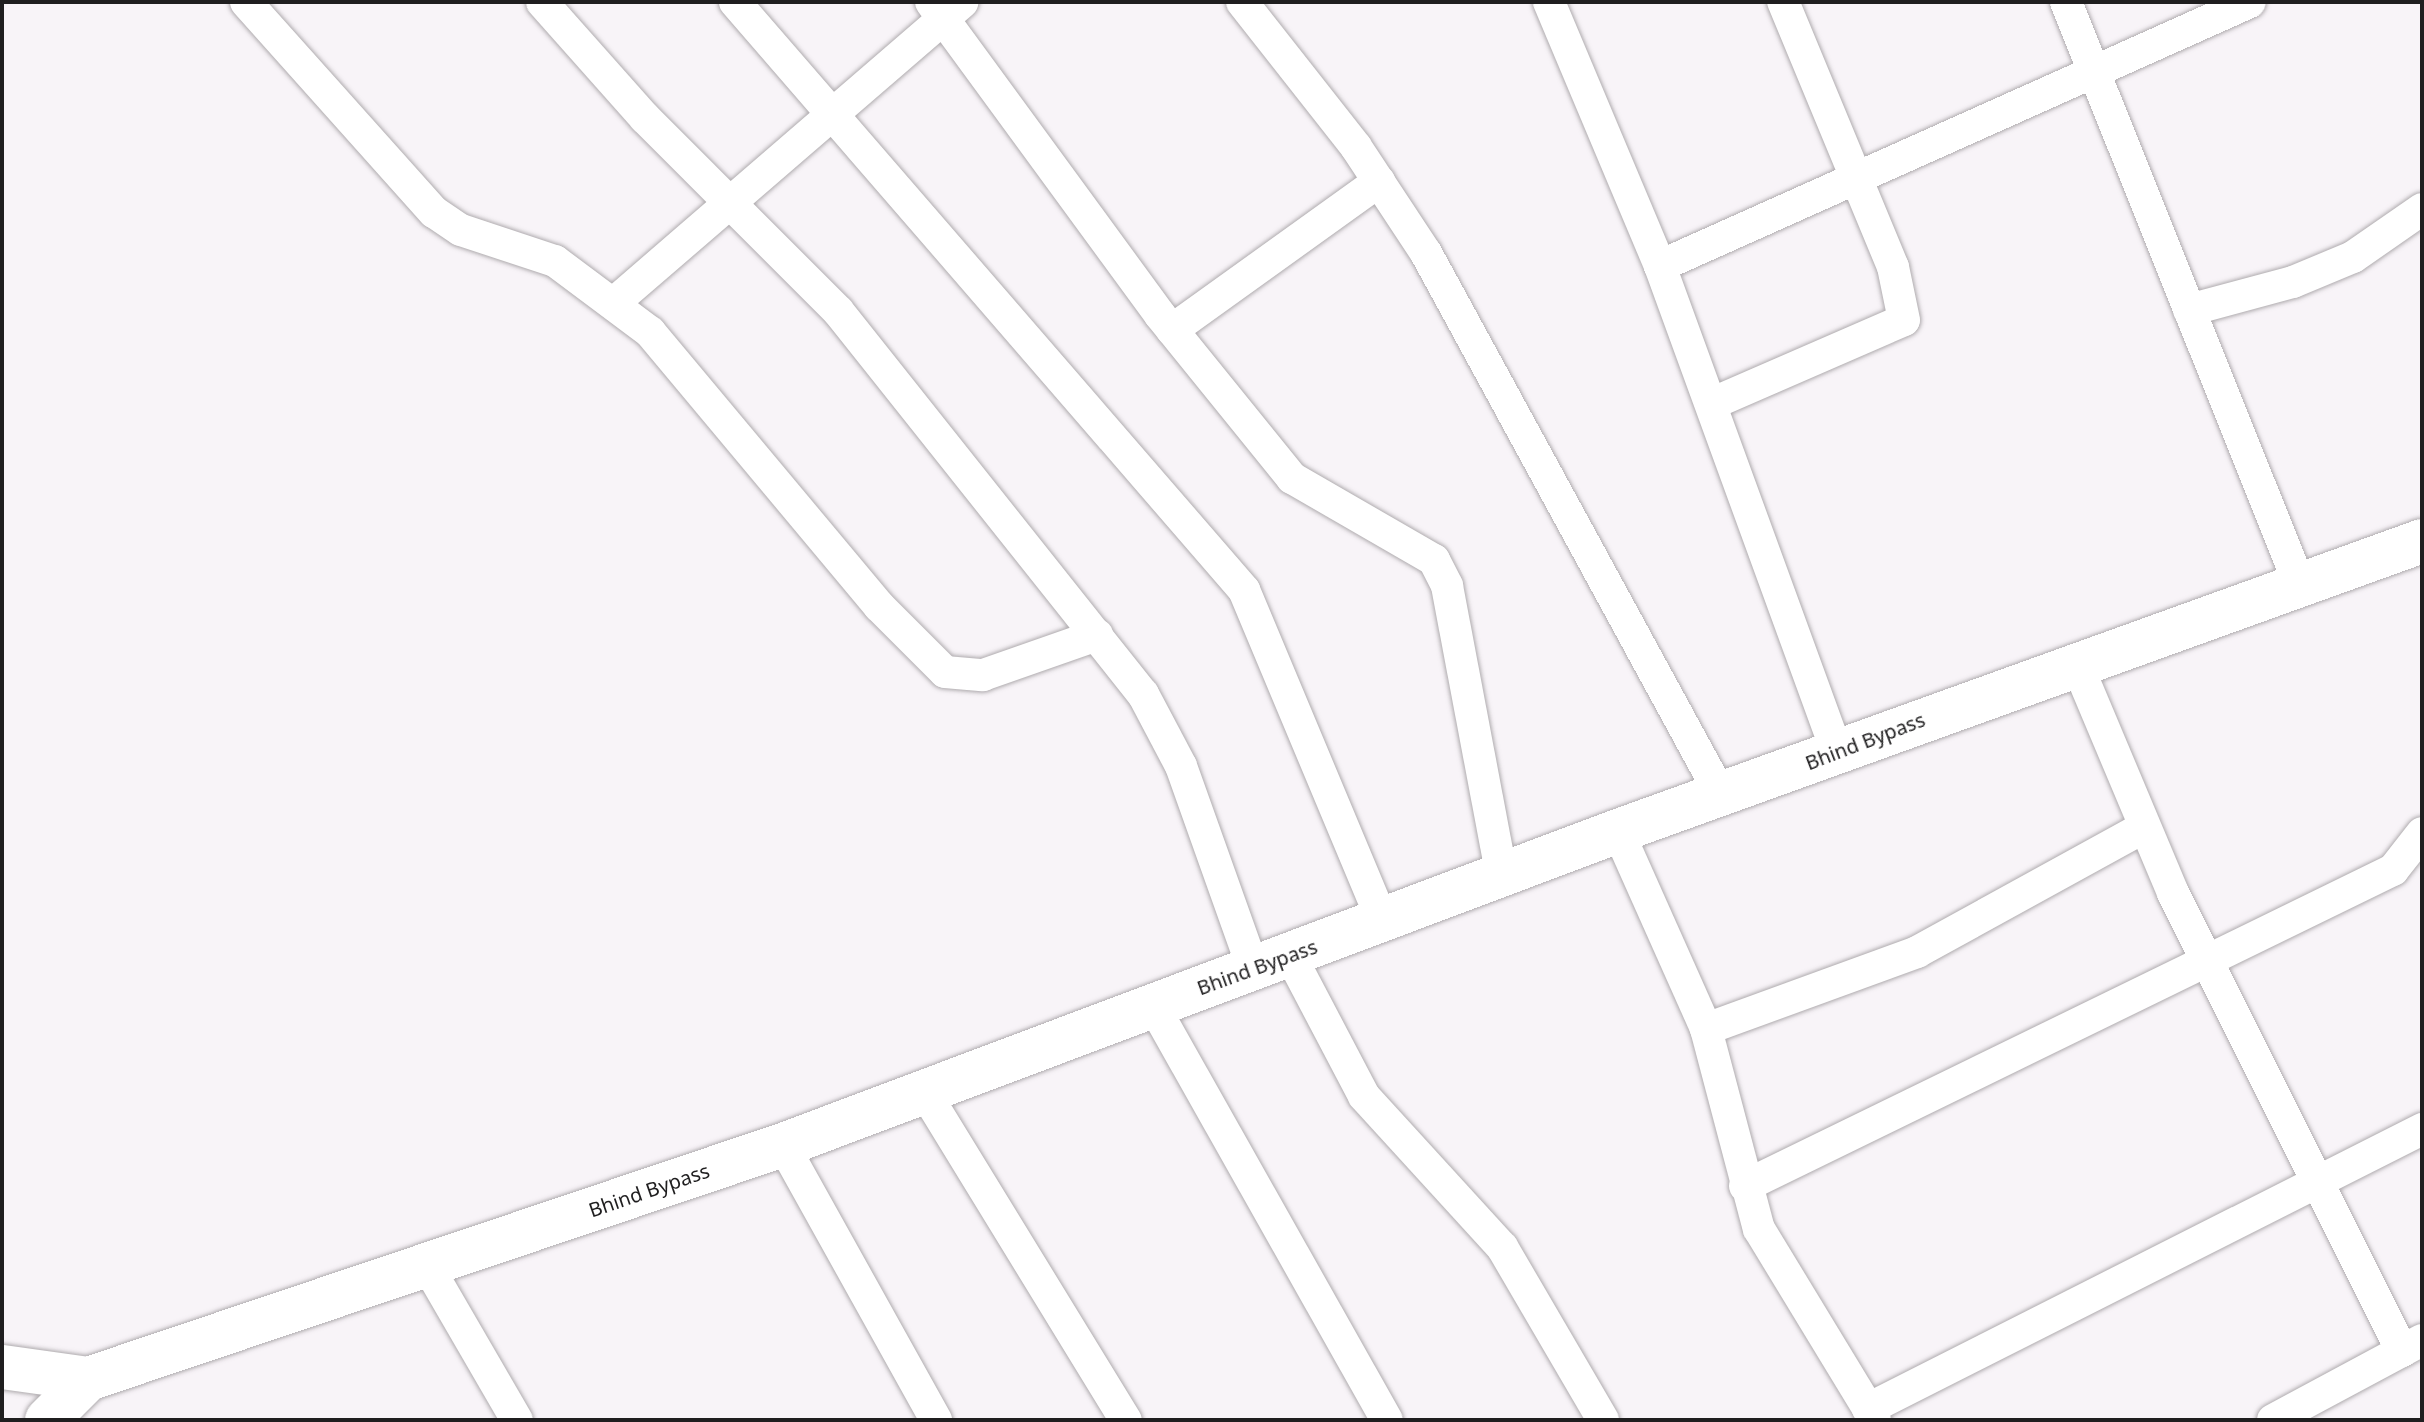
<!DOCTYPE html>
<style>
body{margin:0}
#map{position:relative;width:2424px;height:1422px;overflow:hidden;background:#f8f4f8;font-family:"Noto Sans",sans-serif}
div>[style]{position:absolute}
.roads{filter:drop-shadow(0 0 2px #afabae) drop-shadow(0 0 2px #afabae)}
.street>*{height:32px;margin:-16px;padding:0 16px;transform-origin:16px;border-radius:16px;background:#fff}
.secondary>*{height:44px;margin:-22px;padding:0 22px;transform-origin:22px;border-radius:22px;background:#fff}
span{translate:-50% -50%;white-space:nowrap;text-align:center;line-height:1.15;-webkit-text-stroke:6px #fff;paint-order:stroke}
.street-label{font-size:20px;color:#1f1e1f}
.frame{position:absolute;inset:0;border:4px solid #1f1e1f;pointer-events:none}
</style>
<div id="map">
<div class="roads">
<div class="street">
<div style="left:246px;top:2px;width:282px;rotate:48.2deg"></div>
<div style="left:434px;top:212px;width:32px;rotate:34deg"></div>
<div style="left:461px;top:230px;width:99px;rotate:18.3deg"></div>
<div style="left:555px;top:261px;width:119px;rotate:36.8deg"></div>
<div style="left:650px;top:332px;width:357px;rotate:50.1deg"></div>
<div style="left:879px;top:606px;width:93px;rotate:45deg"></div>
<div style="left:945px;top:672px;width:38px;rotate:5deg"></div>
<div style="left:983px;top:675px;width:121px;rotate:-19.3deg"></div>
<div style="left:542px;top:2px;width:155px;rotate:48.4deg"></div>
<div style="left:645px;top:118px;width:273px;rotate:45deg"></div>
<div style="left:838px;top:311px;width:490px;rotate:51.5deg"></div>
<div style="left:1143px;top:694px;width:81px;rotate:62.2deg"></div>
<div style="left:1181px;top:766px;width:214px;rotate:70.4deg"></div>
<div style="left:735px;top:2px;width:778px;rotate:49.12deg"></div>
<div style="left:1244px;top:590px;width:360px;rotate:67.3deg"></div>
<div style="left:931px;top:2px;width:388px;rotate:53.8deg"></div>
<div style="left:1160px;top:315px;width:210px;rotate:51deg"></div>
<div style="left:1292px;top:478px;width:164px;rotate:30deg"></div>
<div style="left:1434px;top:560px;width:29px;rotate:63deg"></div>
<div style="left:1447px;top:586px;width:295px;rotate:79.3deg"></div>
<div style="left:1242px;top:2px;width:184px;rotate:51.8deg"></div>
<div style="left:1356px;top:147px;width:127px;rotate:56.6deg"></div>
<div style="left:1426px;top:253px;width:617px;rotate:61.44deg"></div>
<div style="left:1549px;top:2px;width:286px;rotate:67.2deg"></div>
<div style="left:1660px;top:266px;width:517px;rotate:69.99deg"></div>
<div style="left:2066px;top:2px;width:626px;rotate:68.15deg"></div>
<div style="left:1660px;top:266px;width:646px;rotate:-24.11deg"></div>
<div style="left:615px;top:302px;width:459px;rotate:-40.8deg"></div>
<div style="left:2189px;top:310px;width:108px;rotate:-15.1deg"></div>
<div style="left:2293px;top:282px;width:65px;rotate:-22.6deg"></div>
<div style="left:2353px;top:257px;width:84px;rotate:-34.8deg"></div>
<div style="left:1172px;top:330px;width:255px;rotate:-35.7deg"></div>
<div style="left:1711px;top:404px;width:210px;rotate:-23.5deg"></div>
<div style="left:1904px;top:320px;width:54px;rotate:-101.7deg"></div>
<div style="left:1893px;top:267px;width:287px;rotate:-112.5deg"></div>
<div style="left:2076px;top:662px;width:251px;rotate:67.2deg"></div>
<div style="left:2173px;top:893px;width:512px;rotate:63.43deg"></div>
<div style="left:1618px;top:831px;width:217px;rotate:66deg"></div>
<div style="left:1706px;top:1029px;width:207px;rotate:75.2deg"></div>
<div style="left:1759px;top:1229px;width:223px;rotate:58.7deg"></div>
<div style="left:1290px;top:955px;width:159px;rotate:62.3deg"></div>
<div style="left:1364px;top:1096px;width:205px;rotate:47.6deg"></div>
<div style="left:1502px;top:1247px;width:200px;rotate:59.7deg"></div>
<div style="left:1153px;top:1005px;width:476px;rotate:60.6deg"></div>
<div style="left:1706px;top:1029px;width:225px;rotate:-20deg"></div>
<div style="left:1917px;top:952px;width:259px;rotate:-28.8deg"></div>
<div style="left:924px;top:1091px;width:386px;rotate:58.5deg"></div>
<div style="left:783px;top:1145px;width:315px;rotate:60.9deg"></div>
<div style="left:1745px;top:1186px;width:721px;rotate:-26deg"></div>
<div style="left:2393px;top:870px;width:47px;rotate:-51.9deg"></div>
<div style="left:427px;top:1265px;width:179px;rotate:59.9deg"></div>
<div style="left:1868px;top:1409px;width:621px;rotate:-26.81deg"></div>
<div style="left:2273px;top:1420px;width:169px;rotate:-28.2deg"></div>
</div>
<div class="secondary">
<div style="left:2px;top:1367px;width:87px;rotate:7.9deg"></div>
<div style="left:88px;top:1379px;width:733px;rotate:-18.61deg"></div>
<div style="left:783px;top:1145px;width:892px;rotate:-20.61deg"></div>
<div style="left:1618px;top:831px;width:855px;rotate:-19.83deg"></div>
<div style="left:47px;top:1420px;width:58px;rotate:-45deg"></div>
</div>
</div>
<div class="street-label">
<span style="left:1865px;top:741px;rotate:-21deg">Bhind Bypass</span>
<span style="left:1257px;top:967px;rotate:-20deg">Bhind Bypass</span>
<span style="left:649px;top:1190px;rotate:-19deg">Bhind Bypass</span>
</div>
<div class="frame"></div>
</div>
